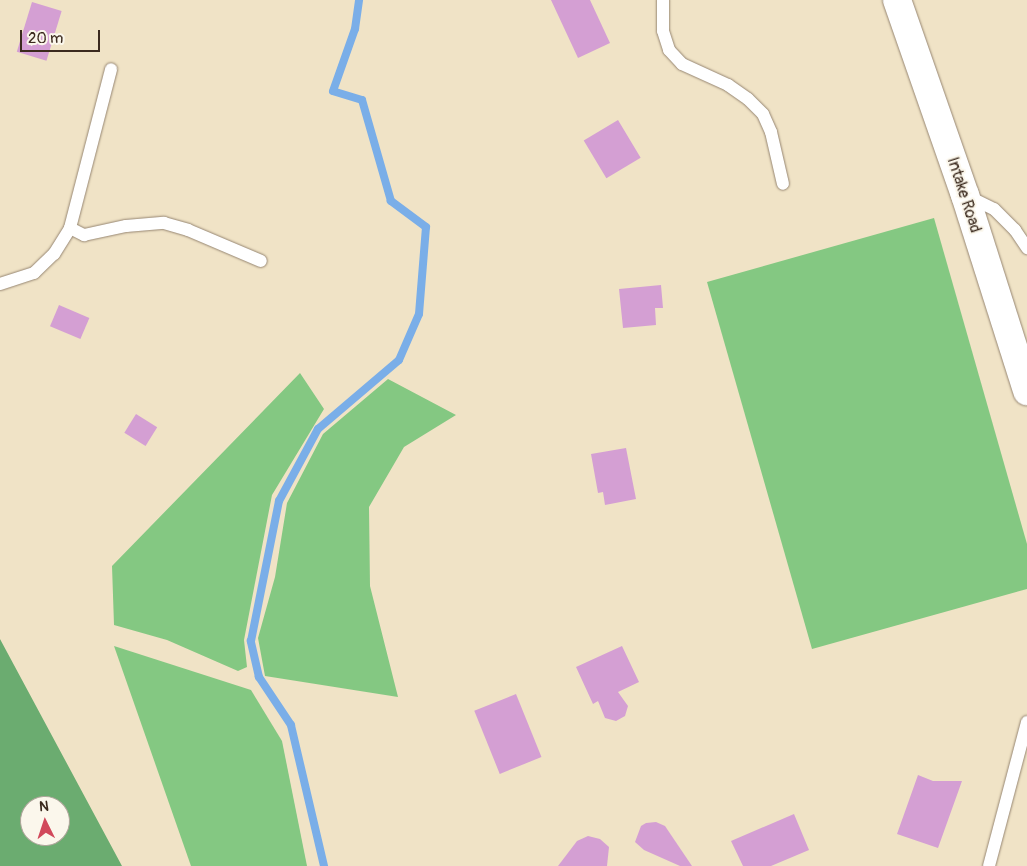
<!DOCTYPE html>
<style>
body{margin:0}
#map{position:relative;width:1027px;height:866px;overflow:hidden;background:#f0e3c6;font-family:Pangolin,sans-serif}
div>[style]{position:absolute}
.green>*{inset:0;background:#84c882}
.forest>*{inset:0;background:#6bac70}
.stream>*{height:8px;margin:-4px;padding:0 4px;transform-origin:4px;border-radius:4px;background:#7aaee8}
.building>*{inset:0;background:#d49fd3;transform-origin:0 0}
.roads{filter:drop-shadow(0 0 1px #968672) drop-shadow(0 0 1px #968672)}
.service>*{height:12px;margin:-6px;padding:0 6px;transform-origin:6px;border-radius:6px;background:#fff}
.tertiary>*{height:28px;margin:-14px;padding:0 14px;transform-origin:14px;border-radius:14px;background:#fff}
span{translate:-50% -50%;white-space:nowrap;text-align:center;line-height:1.15;-webkit-text-stroke:4px #fbf7ec;paint-order:stroke}
.street-label{font-size:16px;color:#3b2a1e}
.north{position:absolute;left:20px;top:796px;width:50px;height:50px;box-sizing:border-box;background:#fbf7ec;border:1px solid #aea59a;border-radius:50%;rotate:356deg;font-size:14px;font-weight:700;line-height:20px;text-align:center;color:#3b2a1e}
.north::after{content:'';display:block;margin:auto;width:18px;height:22px;background:#d1495b;clip-path:polygon(50% 0,100% 100%,50% 72%,0 100%)}
.scale{position:absolute;left:20px;top:30px;width:80px;height:22px;box-sizing:border-box;border:2px solid #3b2a1e;border-top:0;padding-left:6px;font-size:15px;line-height:18px;white-space:nowrap;color:#3b2a1e;-webkit-text-stroke:4px #fbf7ec;paint-order:stroke}
</style>
<div id="map">
<div class="green">
<div style="clip-path:polygon(934px 218px,1027px 544px,1027px 589px,812px 649px,707px 282px)"></div>
<div style="clip-path:polygon(300px 373px,324px 409px,272px 495px,244px 640px,247px 667px,238px 671px,167px 640px,114px 625px,112px 566px)"></div>
<div style="clip-path:polygon(388px 379px,456px 415px,404px 447px,369px 507px,370px 586px,398px 697px,265px 676px,258px 638px,275px 577px,287px 503px,323px 434px)"></div>
<div style="clip-path:polygon(114px 646px,251px 690px,282px 741px,307px 866px,191px 866px)"></div>
</div>
<div class="forest">
<div style="clip-path:polygon(evenodd,0 639px,122px 866px,0 866px,0 639px,30px 806px,60px 806px,60px 836px,30px 836px,30px 806px)"></div>
</div>
<div class="stream">
<div style="left:324px;top:866px;width:145px;rotate:-103.2deg"></div>
<div style="left:291px;top:725px;width:58px;rotate:-123.7deg"></div>
<div style="left:259px;top:677px;width:37px;rotate:-103deg"></div>
<div style="left:251px;top:641px;width:143px;rotate:-78.7deg"></div>
<div style="left:279px;top:501px;width:82px;rotate:-61.6deg"></div>
<div style="left:318px;top:429px;width:106px;rotate:-40.4deg"></div>
<div style="left:399px;top:360px;width:50px;rotate:-66.5deg"></div>
<div style="left:419px;top:314px;width:87px;rotate:-85.4deg"></div>
<div style="left:426px;top:227px;width:44px;rotate:-143.4deg"></div>
<div style="left:391px;top:201px;width:105px;rotate:-106deg"></div>
<div style="left:362px;top:100px;width:30px;rotate:-163deg"></div>
<div style="left:333px;top:91px;width:66px;rotate:-70.5deg"></div>
<div style="left:355px;top:29px;width:29px;rotate:-82deg"></div>
</div>
<div class="building">
<div style="clip-path:polygon(551px 0,590px 0,610px 43px,578px 58px)"></div>
<div style="left:32px;top:2px;width:31px;height:52px;rotate:17deg"></div>
<div style="left:618px;top:120px;width:44px;height:40px;rotate:59deg"></div>
<div style="clip-path:polygon(661px 285px,663px 308px,655px 308px,656px 325px,623px 328px,619px 289px)"></div>
<div style="left:59px;top:305px;width:33px;height:23px;rotate:23deg"></div>
<div style="left:136px;top:414px;width:25px;height:22px;rotate:32deg"></div>
<div style="clip-path:polygon(626px 448px,636px 499px,605px 505px,603px 492px,598px 493px,591px 454px)"></div>
<div style="clip-path:polygon(622px 646px,639px 682px,618px 692px,628px 706px,625px 716px,616px 721px,605px 718px,598px 701px,593px 704px,576px 667px)"></div>
<div style="left:516px;top:694px;width:68px;height:45px;rotate:68deg"></div>
<div style="clip-path:polygon(918px 775px,933px 781px,962px 781px,938px 848px,897px 834px)"></div>
<div style="clip-path:polygon(794px 814px,809px 850px,771px 866px,743px 866px,731px 841px)"></div>
<div style="clip-path:polygon(656px 822px,665px 826px,692px 866px,680px 866px,644px 850px,635px 842px,641px 826px,646px 823px)"></div>
<div style="clip-path:polygon(588px 836px,600px 839px,609px 847px,607px 866px,558px 866px,577px 841px)"></div>
</div>
<div class="roads">
<div class="service">
<div style="left:663px;top:0;width:31px;rotate:90deg"></div>
<div style="left:663px;top:31px;width:20px;rotate:72deg"></div>
<div style="left:669px;top:50px;width:19px;rotate:47deg"></div>
<div style="left:682px;top:64px;width:51px;rotate:24.5deg"></div>
<div style="left:728px;top:85px;width:24px;rotate:35deg"></div>
<div style="left:748px;top:99px;width:21px;rotate:45deg"></div>
<div style="left:763px;top:114px;width:20px;rotate:66deg"></div>
<div style="left:771px;top:132px;width:53px;rotate:77deg"></div>
<div style="left:967px;top:196px;width:30px;rotate:26deg"></div>
<div style="left:994px;top:209px;width:30px;rotate:45deg"></div>
<div style="left:1015px;top:230px;width:22px;rotate:56deg"></div>
<div style="left:70px;top:228px;width:16px;rotate:27deg"></div>
<div style="left:84px;top:235px;width:43px;rotate:-12.1deg"></div>
<div style="left:126px;top:226px;width:38px;rotate:-5deg"></div>
<div style="left:164px;top:223px;width:25px;rotate:16deg"></div>
<div style="left:188px;top:230px;width:79px;rotate:23deg"></div>
<div style="left:0;top:284px;width:36px;rotate:-18deg"></div>
<div style="left:34px;top:273px;width:28px;rotate:-44deg"></div>
<div style="left:54px;top:254px;width:31px;rotate:-58deg"></div>
<div style="left:70px;top:228px;width:164px;rotate:-75.5deg"></div>
<div style="left:989px;top:866px;width:149px;rotate:-75.2deg"></div>
</div>
<div class="tertiary">
<div style="left:897px;top:0;width:207px;rotate:70.8deg"></div>
<div style="left:965px;top:195px;width:206px;rotate:72.4deg"></div>
</div>
</div>
<div class="street-label">
<span style="left:964px;top:195px;rotate:72deg">Intake Road</span>
</div>
<div class="north">N</div>
<div class="scale">20 m</div>
</div>
